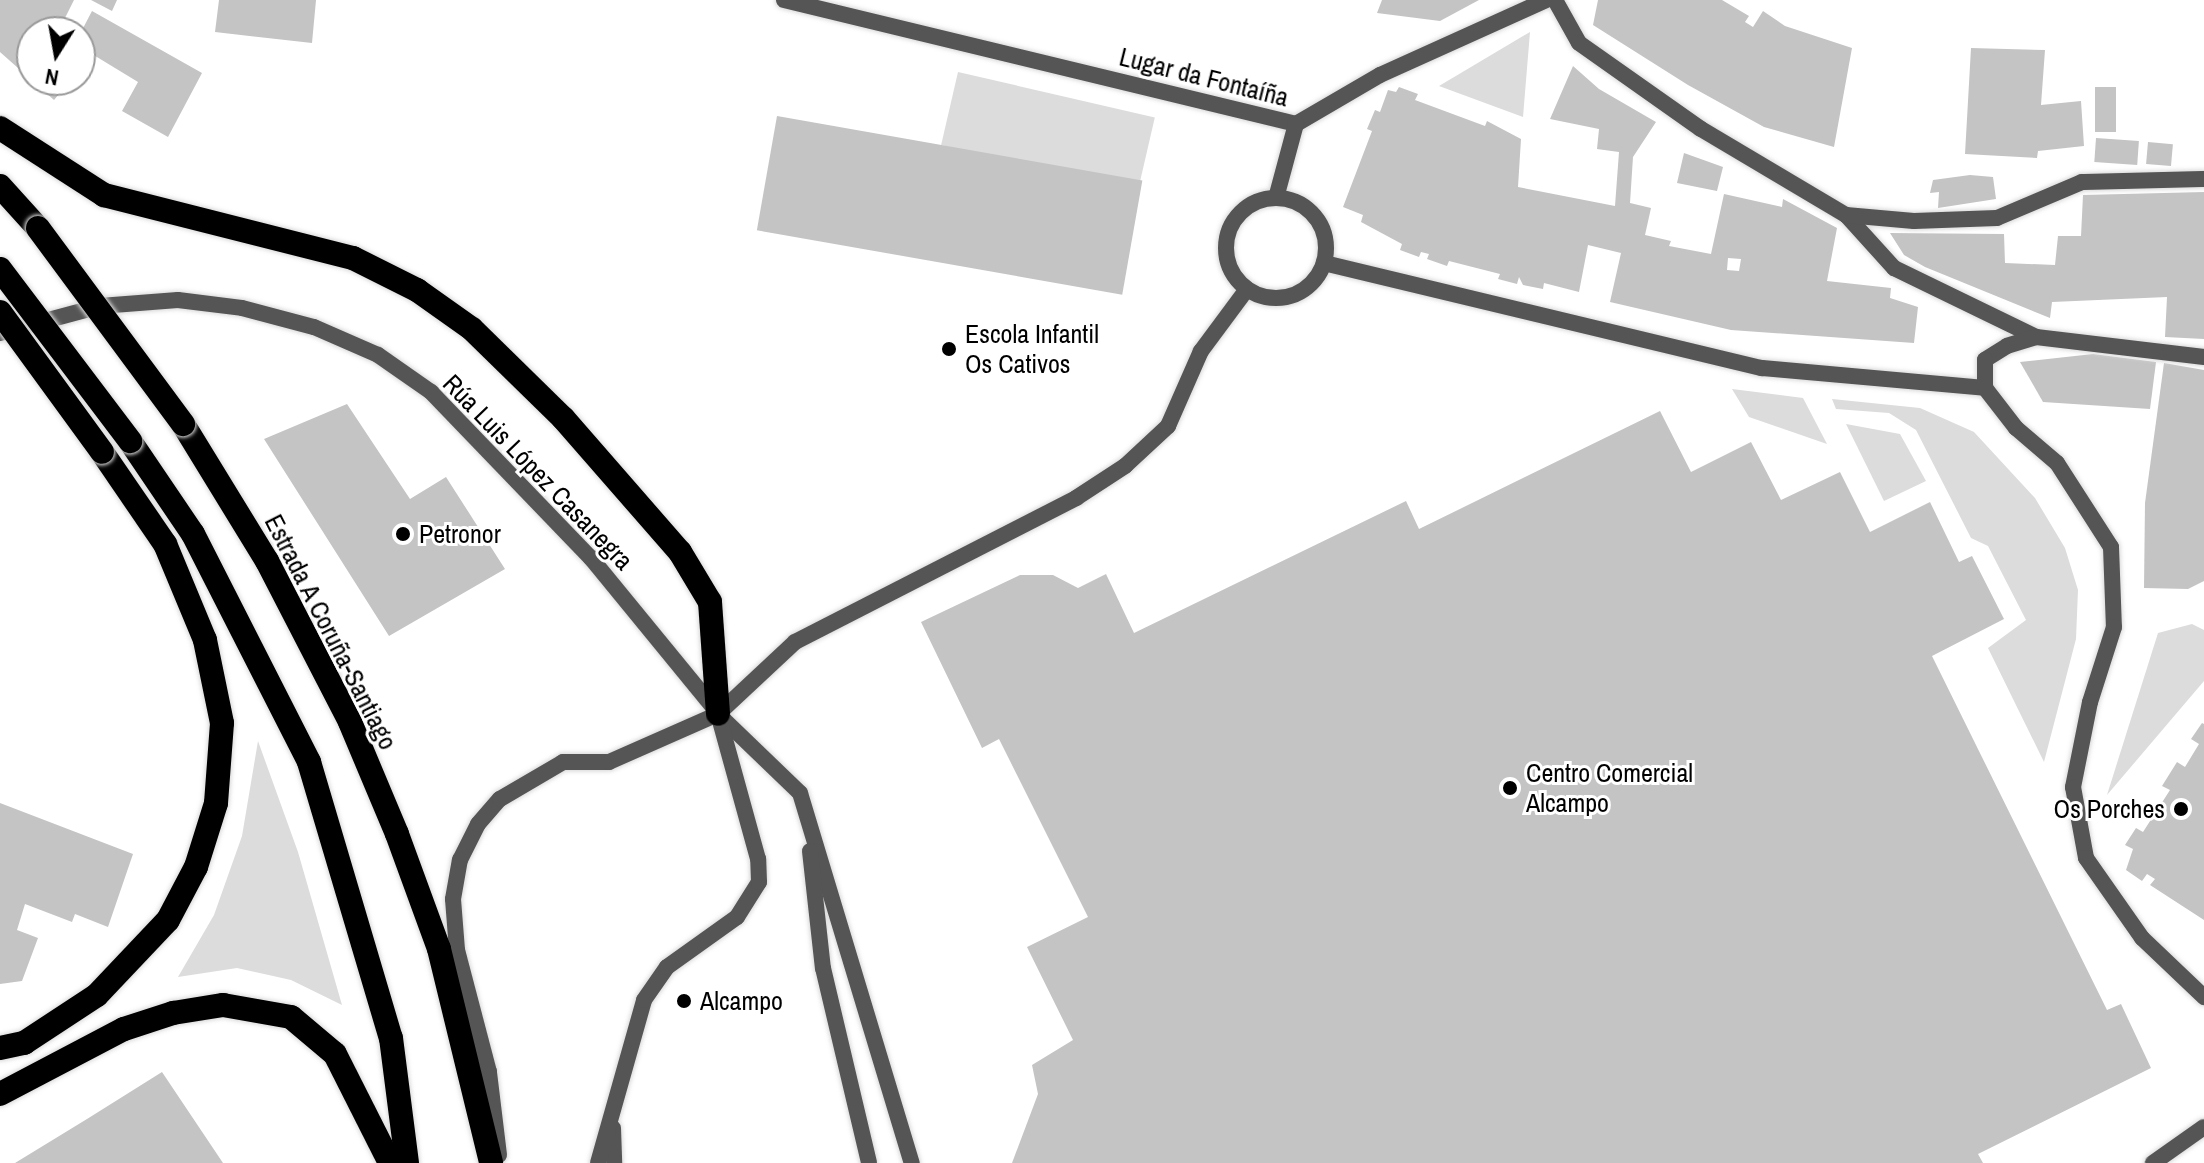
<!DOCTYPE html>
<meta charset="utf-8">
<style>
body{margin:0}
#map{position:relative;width:2204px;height:1163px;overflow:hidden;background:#fff;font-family:"Archivo Narrow",sans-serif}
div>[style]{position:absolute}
.green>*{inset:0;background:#dcdcdc;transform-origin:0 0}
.building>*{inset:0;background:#c4c4c4;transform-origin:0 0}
.roads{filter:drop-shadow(0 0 2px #dbdbdb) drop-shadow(0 0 2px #dbdbdb)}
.lane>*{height:16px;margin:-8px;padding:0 8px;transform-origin:8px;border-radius:8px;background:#555}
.street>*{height:16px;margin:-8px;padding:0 8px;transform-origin:8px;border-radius:8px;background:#555}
.street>.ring{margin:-8px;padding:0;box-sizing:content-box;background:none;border:16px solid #555;border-radius:50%}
.highway>*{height:24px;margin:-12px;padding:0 12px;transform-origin:12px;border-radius:12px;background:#000}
.bridges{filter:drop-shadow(0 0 2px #dbdbdb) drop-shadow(0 0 2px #dbdbdb)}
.highway-bridge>*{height:24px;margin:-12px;padding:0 12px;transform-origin:12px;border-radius:12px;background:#000}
.dots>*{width:22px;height:22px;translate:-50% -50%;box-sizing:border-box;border:4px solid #fff;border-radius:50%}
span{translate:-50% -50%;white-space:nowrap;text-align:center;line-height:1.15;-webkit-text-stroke:6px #fff;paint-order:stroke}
.street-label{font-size:26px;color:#000}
.poi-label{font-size:26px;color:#000}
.left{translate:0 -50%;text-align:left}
.right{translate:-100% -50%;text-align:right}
.north{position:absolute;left:16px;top:16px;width:80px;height:80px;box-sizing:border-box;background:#fff;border:2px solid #999;border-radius:50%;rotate:191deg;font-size:22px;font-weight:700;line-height:32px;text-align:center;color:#000}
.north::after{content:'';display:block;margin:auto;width:28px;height:36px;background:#000;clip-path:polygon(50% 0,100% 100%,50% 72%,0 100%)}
</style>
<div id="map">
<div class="green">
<div style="clip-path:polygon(1530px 32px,1523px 117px,1439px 86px)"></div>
<div style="left:958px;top:72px;width:202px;height:75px;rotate:13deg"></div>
<div style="clip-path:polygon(1732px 389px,1803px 398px,1827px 444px,1749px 417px)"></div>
<div style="clip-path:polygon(1832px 399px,1920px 408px,1974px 432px,2035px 498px,2065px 548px,2078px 590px,2076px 639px,2044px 762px,1988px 648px,2026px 620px,1988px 546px,1971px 538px,1916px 430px,1889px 413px,1836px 409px)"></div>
<div style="clip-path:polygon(1846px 424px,1900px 434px,1926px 481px,1884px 501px)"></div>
<div style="clip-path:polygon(2192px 624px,2204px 630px,2204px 681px,2107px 795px,2158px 633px)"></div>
<div style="clip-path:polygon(258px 741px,298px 852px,342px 1005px,291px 980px,237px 968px,178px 977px,214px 915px,242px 836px)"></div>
</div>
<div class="building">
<div style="clip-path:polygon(0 0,74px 0,60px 28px,64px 32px,32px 32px,32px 80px,71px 80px,54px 100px,0 52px)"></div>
<div style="clip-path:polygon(91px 0,117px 0,112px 11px)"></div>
<div style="clip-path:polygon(219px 0,316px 0,312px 43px,215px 32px)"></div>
<div style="clip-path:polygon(1382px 0,1479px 0,1440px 21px,1377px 13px)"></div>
<div style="clip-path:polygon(1598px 0,1722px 0,1749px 16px,1745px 22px,1753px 27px,1763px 11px,1785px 26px,1852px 48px,1834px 147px,1764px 127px,1688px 85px,1593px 25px)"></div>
<div style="clip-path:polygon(92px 11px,202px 73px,168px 137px,122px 111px,138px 82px,92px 54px,80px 68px,80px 34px)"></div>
<div style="clip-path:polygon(1971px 48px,2045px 50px,2041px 105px,2081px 101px,2084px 146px,2038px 151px,2037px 158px,1965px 154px)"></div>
<div style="clip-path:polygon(evenodd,1573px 66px,1599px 89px,1656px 122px,1633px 157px,1630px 203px,1651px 208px,1645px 235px,1671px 241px,1669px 246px,1711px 254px,1724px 194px,1782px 207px,1783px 199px,1837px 228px,1827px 281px,1891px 288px,1890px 298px,1918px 307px,1914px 343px,1731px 330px,1610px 302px,1621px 253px,1588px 245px,1579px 292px,1544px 283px,1543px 289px,1523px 285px,1519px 277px,1517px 284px,1498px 279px,1500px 274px,1449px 261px,1447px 266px,1427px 259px,1429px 254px,1421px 252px,1419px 257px,1400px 250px,1402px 244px,1361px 222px,1363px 215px,1343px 207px,1372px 131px,1367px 129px,1375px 110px,1380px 112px,1388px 90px,1396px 92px,1399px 87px,1418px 94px,1415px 100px,1485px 126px,1487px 121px,1521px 139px,1518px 187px,1615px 206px,1619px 152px,1597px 149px,1599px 129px,1550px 119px,1573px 66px,1728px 258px,1741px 259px,1739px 271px,1727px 270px,1728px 258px)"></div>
<div style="left:2095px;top:87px;width:21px;height:45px"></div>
<div style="left:777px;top:116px;width:371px;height:116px;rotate:10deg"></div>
<div style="left:2096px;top:138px;width:43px;height:24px;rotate:4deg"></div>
<div style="left:2148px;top:142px;width:25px;height:22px;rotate:5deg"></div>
<div style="clip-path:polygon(1684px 153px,1723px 167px,1717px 191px,1677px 183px)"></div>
<div style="clip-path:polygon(1970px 175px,1993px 177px,1996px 199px,1938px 208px,1939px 192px,1930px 193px,1933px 180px)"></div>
<div style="clip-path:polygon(2204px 192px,2204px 339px,2165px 337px,2167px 297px,2052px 302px,2050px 318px,1925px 267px,1904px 255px,1890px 233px,2004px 234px,2005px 263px,2055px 265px,2058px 236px,2081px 236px,2083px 195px)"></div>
<div style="clip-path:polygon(2093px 354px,2156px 362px,2150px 409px,2043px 402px,2020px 362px)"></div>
<div style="clip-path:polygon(2164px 363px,2204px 370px,2204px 581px,2188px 589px,2144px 588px,2145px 503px)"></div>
<div style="clip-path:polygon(347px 404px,410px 499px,446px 477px,505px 569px,389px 636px,264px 439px)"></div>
<div style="clip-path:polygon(1660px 411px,1691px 472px,1751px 442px,1781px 500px,1840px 472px,1870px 532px,1930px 502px,1959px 562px,1972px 556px,2004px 619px,1932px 656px,2107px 1010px,2121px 1004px,2151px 1068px,1978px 1154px,1983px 1163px,1012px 1163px,1038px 1094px,1032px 1065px,1073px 1040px,1027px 947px,1088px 917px,999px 739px,982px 748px,921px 622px,1020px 575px,1053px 575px,1078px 588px,1106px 574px,1134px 633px,1406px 501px,1419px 529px)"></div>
<div style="clip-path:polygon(2202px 723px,2204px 724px,2204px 920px,2150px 885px,2155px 879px,2147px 874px,2142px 881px,2126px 870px,2133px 849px,2125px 845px,2136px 828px,2143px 832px,2170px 790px,2162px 786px,2177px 762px,2185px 767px,2199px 744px,2191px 739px)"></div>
<div style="clip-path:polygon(0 803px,133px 854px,108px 927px,75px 914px,72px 922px,25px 904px,17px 930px,38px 938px,22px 981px,0 984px)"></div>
<div style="clip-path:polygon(162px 1072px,223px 1163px,15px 1163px,87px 1119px)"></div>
</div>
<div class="roads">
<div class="lane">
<div style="left:719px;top:715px;width:112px;rotate:43.9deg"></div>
<div style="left:800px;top:793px;width:387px;rotate:73.2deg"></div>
<div style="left:810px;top:851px;width:118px;rotate:83.7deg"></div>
<div style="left:823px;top:968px;width:200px;rotate:76.7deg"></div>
<div style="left:613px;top:1128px;width:35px;rotate:88deg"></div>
<div style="left:598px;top:1163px;width:169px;rotate:-74.2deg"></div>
<div style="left:644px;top:1000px;width:40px;rotate:-55.1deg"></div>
<div style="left:667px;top:967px;width:86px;rotate:-35.5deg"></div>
<div style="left:737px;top:917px;width:41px;rotate:-57.8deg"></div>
<div style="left:759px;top:882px;width:23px;rotate:-92deg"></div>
<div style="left:758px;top:859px;width:150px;rotate:-105.4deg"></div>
</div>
<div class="street">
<div style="left:784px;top:0;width:527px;rotate:13.61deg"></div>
<div style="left:1296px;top:124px;width:97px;rotate:-30.3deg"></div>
<div style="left:1380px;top:75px;width:182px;rotate:-24.3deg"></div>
<div style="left:1555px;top:0;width:49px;rotate:60.8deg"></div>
<div style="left:1579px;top:43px;width:149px;rotate:35.2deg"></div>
<div style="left:1701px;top:129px;width:169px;rotate:30.7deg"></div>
<div style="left:1846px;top:215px;width:72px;rotate:47.8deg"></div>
<div style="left:1894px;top:268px;width:158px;rotate:25.9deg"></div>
<div style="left:1276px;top:198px;width:77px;rotate:-74.9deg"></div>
<div class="ring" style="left:1226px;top:198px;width:84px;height:84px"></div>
<div style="left:1846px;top:215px;width:68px;rotate:5deg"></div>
<div style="left:1914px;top:221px;width:83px;rotate:-2.1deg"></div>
<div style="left:1997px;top:218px;width:92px;rotate:-23deg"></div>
<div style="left:2082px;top:182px;width:122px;rotate:-1.4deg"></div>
<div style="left:1324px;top:263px;width:450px;rotate:13.5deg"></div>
<div style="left:1762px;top:368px;width:224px;rotate:5.1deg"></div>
<div style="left:0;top:333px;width:104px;rotate:-15.1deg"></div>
<div style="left:100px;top:306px;width:78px;rotate:-4.4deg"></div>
<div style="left:178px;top:300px;width:64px;rotate:7.1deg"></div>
<div style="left:242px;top:308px;width:74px;rotate:14.8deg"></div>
<div style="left:314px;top:327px;width:70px;rotate:23.6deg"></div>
<div style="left:378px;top:355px;width:65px;rotate:34.9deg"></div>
<div style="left:431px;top:392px;width:231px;rotate:46.1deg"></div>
<div style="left:591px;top:558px;width:199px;rotate:50.7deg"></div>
<div style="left:2204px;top:357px;width:169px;rotate:-173.2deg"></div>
<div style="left:2036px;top:337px;width:30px;rotate:163deg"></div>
<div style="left:2007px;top:346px;width:26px;rotate:148deg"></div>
<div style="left:1985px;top:360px;width:28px;rotate:90deg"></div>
<div style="left:1985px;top:388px;width:51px;rotate:52.2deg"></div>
<div style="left:2016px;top:428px;width:54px;rotate:40.5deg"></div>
<div style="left:2057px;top:463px;width:100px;rotate:57.3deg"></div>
<div style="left:2111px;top:547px;width:80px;rotate:87.9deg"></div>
<div style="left:2114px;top:627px;width:79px;rotate:107.7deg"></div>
<div style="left:2090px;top:702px;width:87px;rotate:101.3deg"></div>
<div style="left:2073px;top:787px;width:72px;rotate:79.6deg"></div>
<div style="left:2086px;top:858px;width:98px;rotate:55deg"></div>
<div style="left:2142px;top:938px;width:86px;rotate:43.6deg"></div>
<div style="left:499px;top:1155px;width:84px;rotate:-96.9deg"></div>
<div style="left:489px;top:1072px;width:126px;rotate:-104.7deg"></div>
<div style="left:457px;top:950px;width:51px;rotate:-94.5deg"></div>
<div style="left:453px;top:899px;width:40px;rotate:-80deg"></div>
<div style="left:460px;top:860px;width:40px;rotate:-63.4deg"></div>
<div style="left:478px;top:824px;width:33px;rotate:-49deg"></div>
<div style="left:500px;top:799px;width:73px;rotate:-30.4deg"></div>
<div style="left:563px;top:762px;width:46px"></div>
<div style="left:609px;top:762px;width:119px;rotate:-23.8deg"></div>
<div style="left:718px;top:714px;width:105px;rotate:-43.1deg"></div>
<div style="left:795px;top:642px;width:316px;rotate:-27.1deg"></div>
<div style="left:1076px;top:498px;width:59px;rotate:-33.1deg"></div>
<div style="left:1125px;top:466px;width:59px;rotate:-42.9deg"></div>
<div style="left:1168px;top:426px;width:82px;rotate:-66.3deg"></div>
<div style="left:1201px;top:351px;width:77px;rotate:-53.4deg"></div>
<div style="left:2153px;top:1163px;width:62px;rotate:-35.2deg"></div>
</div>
<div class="highway">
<div style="left:0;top:128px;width:124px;rotate:32.8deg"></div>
<div style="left:104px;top:195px;width:257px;rotate:14.2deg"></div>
<div style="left:353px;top:258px;width:72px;rotate:26.6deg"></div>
<div style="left:417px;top:290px;width:67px;rotate:35.3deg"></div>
<div style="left:472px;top:329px;width:127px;rotate:44.4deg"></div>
<div style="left:563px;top:418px;width:178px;rotate:48.9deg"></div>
<div style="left:680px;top:552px;width:58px;rotate:59deg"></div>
<div style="left:710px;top:602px;width:112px;rotate:85.9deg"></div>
<div style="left:0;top:186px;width:57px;rotate:47.9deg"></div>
<div style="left:183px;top:424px;width:161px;rotate:58.5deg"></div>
<div style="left:267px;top:561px;width:181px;rotate:62.7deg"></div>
<div style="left:350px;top:722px;width:121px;rotate:67.2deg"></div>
<div style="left:397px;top:834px;width:122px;rotate:69.9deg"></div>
<div style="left:439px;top:949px;width:220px;rotate:76.3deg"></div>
<div style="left:130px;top:441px;width:112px;rotate:55.9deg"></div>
<div style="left:193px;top:534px;width:256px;rotate:63deg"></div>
<div style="left:309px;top:762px;width:288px;rotate:73.5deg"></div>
<div style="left:391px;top:1038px;width:126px;rotate:82.7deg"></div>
<div style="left:0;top:1048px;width:25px;rotate:-12deg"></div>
<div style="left:24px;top:1043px;width:87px;rotate:-33.3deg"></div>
<div style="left:97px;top:995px;width:103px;rotate:-46.6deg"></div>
<div style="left:168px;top:920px;width:60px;rotate:-62.2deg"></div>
<div style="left:196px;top:867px;width:67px;rotate:-72.6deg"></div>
<div style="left:216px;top:803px;width:80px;rotate:-85.7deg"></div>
<div style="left:222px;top:723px;width:85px;rotate:-101.6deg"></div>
<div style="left:205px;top:640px;width:104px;rotate:-112.6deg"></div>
<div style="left:165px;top:544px;width:112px;rotate:-124.4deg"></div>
<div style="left:0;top:1094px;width:140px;rotate:-27.7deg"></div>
<div style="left:124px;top:1029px;width:52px;rotate:-18.1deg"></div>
<div style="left:173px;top:1013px;width:51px;rotate:-9.1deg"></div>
<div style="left:223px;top:1005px;width:69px;rotate:10deg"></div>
<div style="left:291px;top:1017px;width:57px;rotate:40.1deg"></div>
<div style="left:335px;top:1054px;width:122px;rotate:63.2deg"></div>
</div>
</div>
<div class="bridges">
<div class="highway-bridge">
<div style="left:38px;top:228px;width:244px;rotate:53.5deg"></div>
<div style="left:0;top:269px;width:216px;rotate:52.9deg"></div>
<div style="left:0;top:312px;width:173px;rotate:53.9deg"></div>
</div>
</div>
<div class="dots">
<div style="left:949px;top:349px;background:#000"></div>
<div style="left:403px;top:534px;background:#000"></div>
<div style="left:1510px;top:788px;background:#000"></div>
<div style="left:2181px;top:809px;background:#000"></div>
<div style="left:684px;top:1001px;background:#000"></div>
</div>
<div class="street-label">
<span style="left:1204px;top:77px;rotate:14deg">Lugar da Fontaíña</span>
<span style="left:538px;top:472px;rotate:46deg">Rúa Luis López Casanegra</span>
<span style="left:331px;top:632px;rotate:63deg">Estrada A Coruña-Santiago</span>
</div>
<div class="poi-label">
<span class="left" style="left:965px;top:349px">Escola Infantil<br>Os Cativos</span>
<span class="left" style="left:419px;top:534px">Petronor</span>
<span class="left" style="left:1526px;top:788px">Centro Comercial<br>Alcampo</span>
<span class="right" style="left:2165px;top:809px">Os Porches</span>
<span class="left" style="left:700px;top:1001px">Alcampo</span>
</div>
<div class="north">N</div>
</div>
